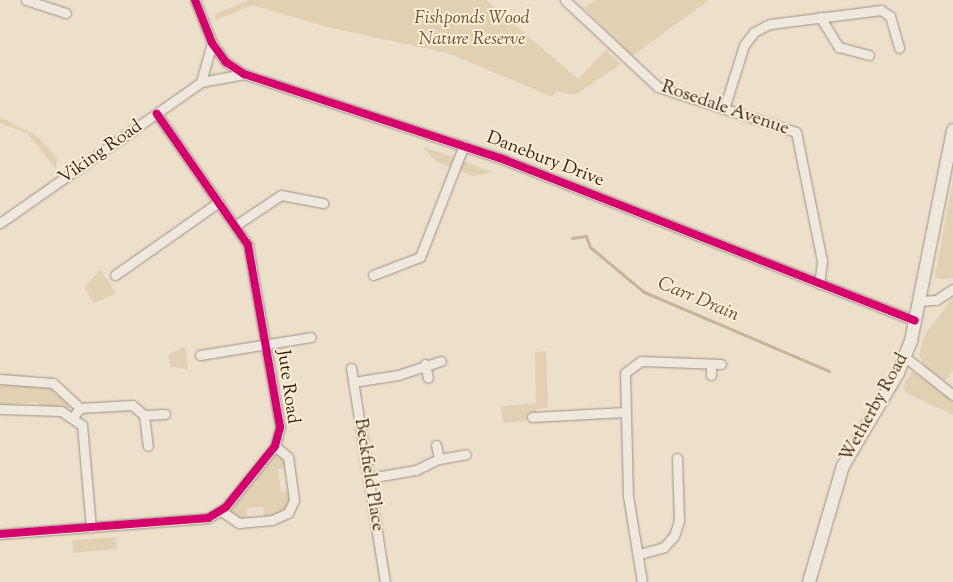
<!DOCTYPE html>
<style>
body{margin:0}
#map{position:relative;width:953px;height:582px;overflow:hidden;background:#ece0ca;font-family:"Sorts Mill Goudy",serif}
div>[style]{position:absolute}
.green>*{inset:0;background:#e2d0b2;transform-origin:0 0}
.stream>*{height:3px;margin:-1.5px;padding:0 1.5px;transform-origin:1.5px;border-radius:1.5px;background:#c7b498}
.roads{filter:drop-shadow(0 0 1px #9b9184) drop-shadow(0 0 1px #9b9184)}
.street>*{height:9px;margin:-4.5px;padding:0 4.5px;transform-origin:4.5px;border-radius:4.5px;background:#efe8dd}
.secondary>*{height:12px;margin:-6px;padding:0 6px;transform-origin:6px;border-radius:6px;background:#efe8dd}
.cycleway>*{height:8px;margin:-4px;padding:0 4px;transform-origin:4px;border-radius:4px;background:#d6006c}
span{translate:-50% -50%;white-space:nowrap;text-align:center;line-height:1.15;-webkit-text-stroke:4px #fceed3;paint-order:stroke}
.park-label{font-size:18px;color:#66503e;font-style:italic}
.street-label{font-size:18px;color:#341e15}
.water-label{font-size:19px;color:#624c3c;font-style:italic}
</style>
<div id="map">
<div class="green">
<div style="clip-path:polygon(248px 0,486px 0,578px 79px,606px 50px,621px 64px,575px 95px,556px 91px,553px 97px,447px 53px,327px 27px,252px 5px,216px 20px,214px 15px)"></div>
<div style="clip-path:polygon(596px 0,709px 0,632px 56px,584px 8px)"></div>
<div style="clip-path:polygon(0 117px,36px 135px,57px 157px,56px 169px,27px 133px,0 123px)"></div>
<div style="clip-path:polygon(423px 147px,454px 157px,451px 167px,435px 161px)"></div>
<div style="clip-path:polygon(463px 160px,467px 163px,493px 172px,474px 176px,458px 170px)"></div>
<div style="clip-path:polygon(953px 178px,953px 278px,942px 279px,935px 277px)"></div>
<div style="clip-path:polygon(100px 270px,116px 293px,94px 303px,84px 288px)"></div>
<div style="clip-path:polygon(953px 298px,953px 371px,944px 381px,924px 366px,919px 355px,925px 334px)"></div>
<div style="clip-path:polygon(185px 346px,188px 370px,170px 366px,169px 355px)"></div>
<div style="clip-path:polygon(546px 351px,548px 408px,536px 409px,536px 413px,527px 414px,527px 421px,503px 423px,501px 406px,536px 403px,535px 352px)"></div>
<div style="clip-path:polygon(912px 371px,953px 400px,953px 415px,906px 393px,903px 387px)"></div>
<div style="clip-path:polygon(0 385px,49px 387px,72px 408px,40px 407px,37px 402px,0 406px)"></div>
<div style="clip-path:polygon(275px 455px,285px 457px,286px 468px,278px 469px,281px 492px,290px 491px,289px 506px,276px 518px,264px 518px,263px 507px,247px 508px,247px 519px,236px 520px,228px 512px)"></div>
<div style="left:116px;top:537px;width:12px;height:44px;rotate:85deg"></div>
</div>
<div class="stream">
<div style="left:572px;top:238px;width:14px;rotate:-8deg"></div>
<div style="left:586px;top:236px;width:12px;rotate:70deg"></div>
<div style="left:590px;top:247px;width:70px;rotate:39.8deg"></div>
<div style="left:644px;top:292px;width:201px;rotate:23.1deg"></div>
</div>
<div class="roads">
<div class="street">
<div style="left:26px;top:0;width:42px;rotate:18deg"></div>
<div style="left:195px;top:0;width:46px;rotate:68.4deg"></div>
<div style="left:212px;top:43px;width:24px;rotate:54deg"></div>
<div style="left:226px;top:62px;width:22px;rotate:34deg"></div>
<div style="left:244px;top:74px;width:275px;rotate:18.2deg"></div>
<div style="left:505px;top:160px;width:440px;rotate:21.4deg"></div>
<div style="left:565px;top:0;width:127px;rotate:43.1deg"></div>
<div style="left:658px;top:87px;width:145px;rotate:18.1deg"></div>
<div style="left:796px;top:132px;width:132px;rotate:78.6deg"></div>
<div style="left:822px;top:261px;width:23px;rotate:97deg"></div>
<div style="left:820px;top:17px;width:36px;rotate:58deg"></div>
<div style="left:839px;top:47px;width:31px;rotate:15deg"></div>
<div style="left:201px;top:82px;width:41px;rotate:-74.2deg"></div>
<div style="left:724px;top:109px;width:67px;rotate:-72.6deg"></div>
<div style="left:744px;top:45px;width:16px;rotate:-52deg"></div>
<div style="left:754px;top:32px;width:18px;rotate:-27deg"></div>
<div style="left:770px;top:24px;width:112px;rotate:-7.2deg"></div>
<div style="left:881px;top:10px;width:11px;rotate:34deg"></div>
<div style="left:890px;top:16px;width:33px;rotate:74deg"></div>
<div style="left:0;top:223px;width:246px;rotate:-35deg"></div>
<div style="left:201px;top:82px;width:44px;rotate:-10.5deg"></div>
<div style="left:236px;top:225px;width:54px;rotate:-33.7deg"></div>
<div style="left:281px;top:195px;width:43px;rotate:10.8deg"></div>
<div style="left:115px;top:275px;width:127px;rotate:-35.1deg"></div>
<div style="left:373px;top:275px;width:50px;rotate:-21deg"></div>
<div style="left:420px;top:257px;width:120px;rotate:-68.6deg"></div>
<div style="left:920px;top:301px;width:16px;rotate:-4deg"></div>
<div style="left:936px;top:300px;width:20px;rotate:-33deg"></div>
<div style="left:200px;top:355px;width:112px;rotate:-9.2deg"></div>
<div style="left:905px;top:357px;width:61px;rotate:38.4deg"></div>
<div style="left:425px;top:364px;width:14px;rotate:78deg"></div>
<div style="left:711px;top:364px;width:11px;rotate:90deg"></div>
<div style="left:351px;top:368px;width:217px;rotate:81deg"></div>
<div style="left:0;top:379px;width:53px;rotate:4.3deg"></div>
<div style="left:53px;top:383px;width:37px;rotate:43deg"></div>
<div style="left:80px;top:408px;width:11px;rotate:128deg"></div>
<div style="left:353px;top:382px;width:46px;rotate:-8.8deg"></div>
<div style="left:398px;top:375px;width:45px;rotate:-18deg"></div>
<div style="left:80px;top:408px;width:52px;rotate:-3.3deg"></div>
<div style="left:132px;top:405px;width:16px;rotate:40deg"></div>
<div style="left:144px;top:415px;width:31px;rotate:83deg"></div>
<div style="left:0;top:409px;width:61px;rotate:1.9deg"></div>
<div style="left:61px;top:411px;width:25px;rotate:34deg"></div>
<div style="left:82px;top:425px;width:103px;rotate:85deg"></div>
<div style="left:144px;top:415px;width:21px;rotate:-3deg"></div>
<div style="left:532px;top:417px;width:93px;rotate:-3.1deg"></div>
<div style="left:436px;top:445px;width:14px;rotate:78deg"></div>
<div style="left:369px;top:478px;width:48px;rotate:-9.7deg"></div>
<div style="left:416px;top:470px;width:25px;rotate:-26deg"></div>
<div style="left:439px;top:459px;width:27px;rotate:-10deg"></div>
<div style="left:221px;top:511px;width:22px;rotate:34deg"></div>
<div style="left:239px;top:523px;width:33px;rotate:-5deg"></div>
<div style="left:272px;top:520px;width:17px;rotate:-24deg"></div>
<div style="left:288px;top:513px;width:14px;rotate:-65deg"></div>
<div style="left:294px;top:500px;width:43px;rotate:-97.9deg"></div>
<div style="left:288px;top:457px;width:17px;rotate:-140deg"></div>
<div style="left:0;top:534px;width:209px;rotate:-4.4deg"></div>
<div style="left:208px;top:518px;width:21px;rotate:-31deg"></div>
<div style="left:226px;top:507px;width:78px;rotate:-51.2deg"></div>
<div style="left:275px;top:446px;width:20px;rotate:-75deg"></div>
<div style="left:280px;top:427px;width:185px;rotate:-100deg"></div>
<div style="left:248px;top:245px;width:160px;rotate:-124.8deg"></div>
<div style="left:640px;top:554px;width:25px;rotate:-16deg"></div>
<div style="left:664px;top:547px;width:15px;rotate:-48deg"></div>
<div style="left:674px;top:536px;width:16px;rotate:-72deg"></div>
<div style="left:679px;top:521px;width:63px;rotate:-91.8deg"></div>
<div style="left:642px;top:582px;width:87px;rotate:-99.2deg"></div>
<div style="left:628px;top:496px;width:123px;rotate:-91.4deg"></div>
<div style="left:625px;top:373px;width:20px;rotate:-37deg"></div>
<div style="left:641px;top:361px;width:80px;rotate:2.1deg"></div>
</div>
<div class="secondary">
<div style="left:809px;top:582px;width:121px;rotate:-73.7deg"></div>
<div style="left:843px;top:466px;width:108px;rotate:-59.4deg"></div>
<div style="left:898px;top:373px;width:35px;rotate:-68deg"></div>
<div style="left:911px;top:341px;width:215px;rotate:-78.7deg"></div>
</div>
</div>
<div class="cycleway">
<div style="left:195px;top:0;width:46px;rotate:68.4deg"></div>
<div style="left:212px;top:43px;width:24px;rotate:54deg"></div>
<div style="left:226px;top:62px;width:22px;rotate:34deg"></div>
<div style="left:244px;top:74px;width:275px;rotate:18.2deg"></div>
<div style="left:505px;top:160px;width:440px;rotate:21.4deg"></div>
<div style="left:0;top:534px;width:209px;rotate:-4.4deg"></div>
<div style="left:208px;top:518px;width:21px;rotate:-31deg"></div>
<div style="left:226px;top:507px;width:78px;rotate:-51.2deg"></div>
<div style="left:275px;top:446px;width:20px;rotate:-75deg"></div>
<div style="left:280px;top:427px;width:185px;rotate:-100deg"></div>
<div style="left:248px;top:245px;width:160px;rotate:-124.8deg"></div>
</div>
<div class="park-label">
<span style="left:472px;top:30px">Fishponds Wood<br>Nature Reserve</span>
</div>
<div class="street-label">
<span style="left:725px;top:109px;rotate:19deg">Rosedale Avenue</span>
<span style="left:101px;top:153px;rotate:-35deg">Viking Road</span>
<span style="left:545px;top:160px;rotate:21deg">Danebury Drive</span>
<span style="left:287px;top:387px;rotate:82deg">Jute Road</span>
<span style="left:875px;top:408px;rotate:-61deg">Wetherby Road</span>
<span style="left:368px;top:475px;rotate:81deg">Beckfield Place</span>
</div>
<div class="water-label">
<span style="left:698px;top:300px;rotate:23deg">Carr Drain</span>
</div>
</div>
